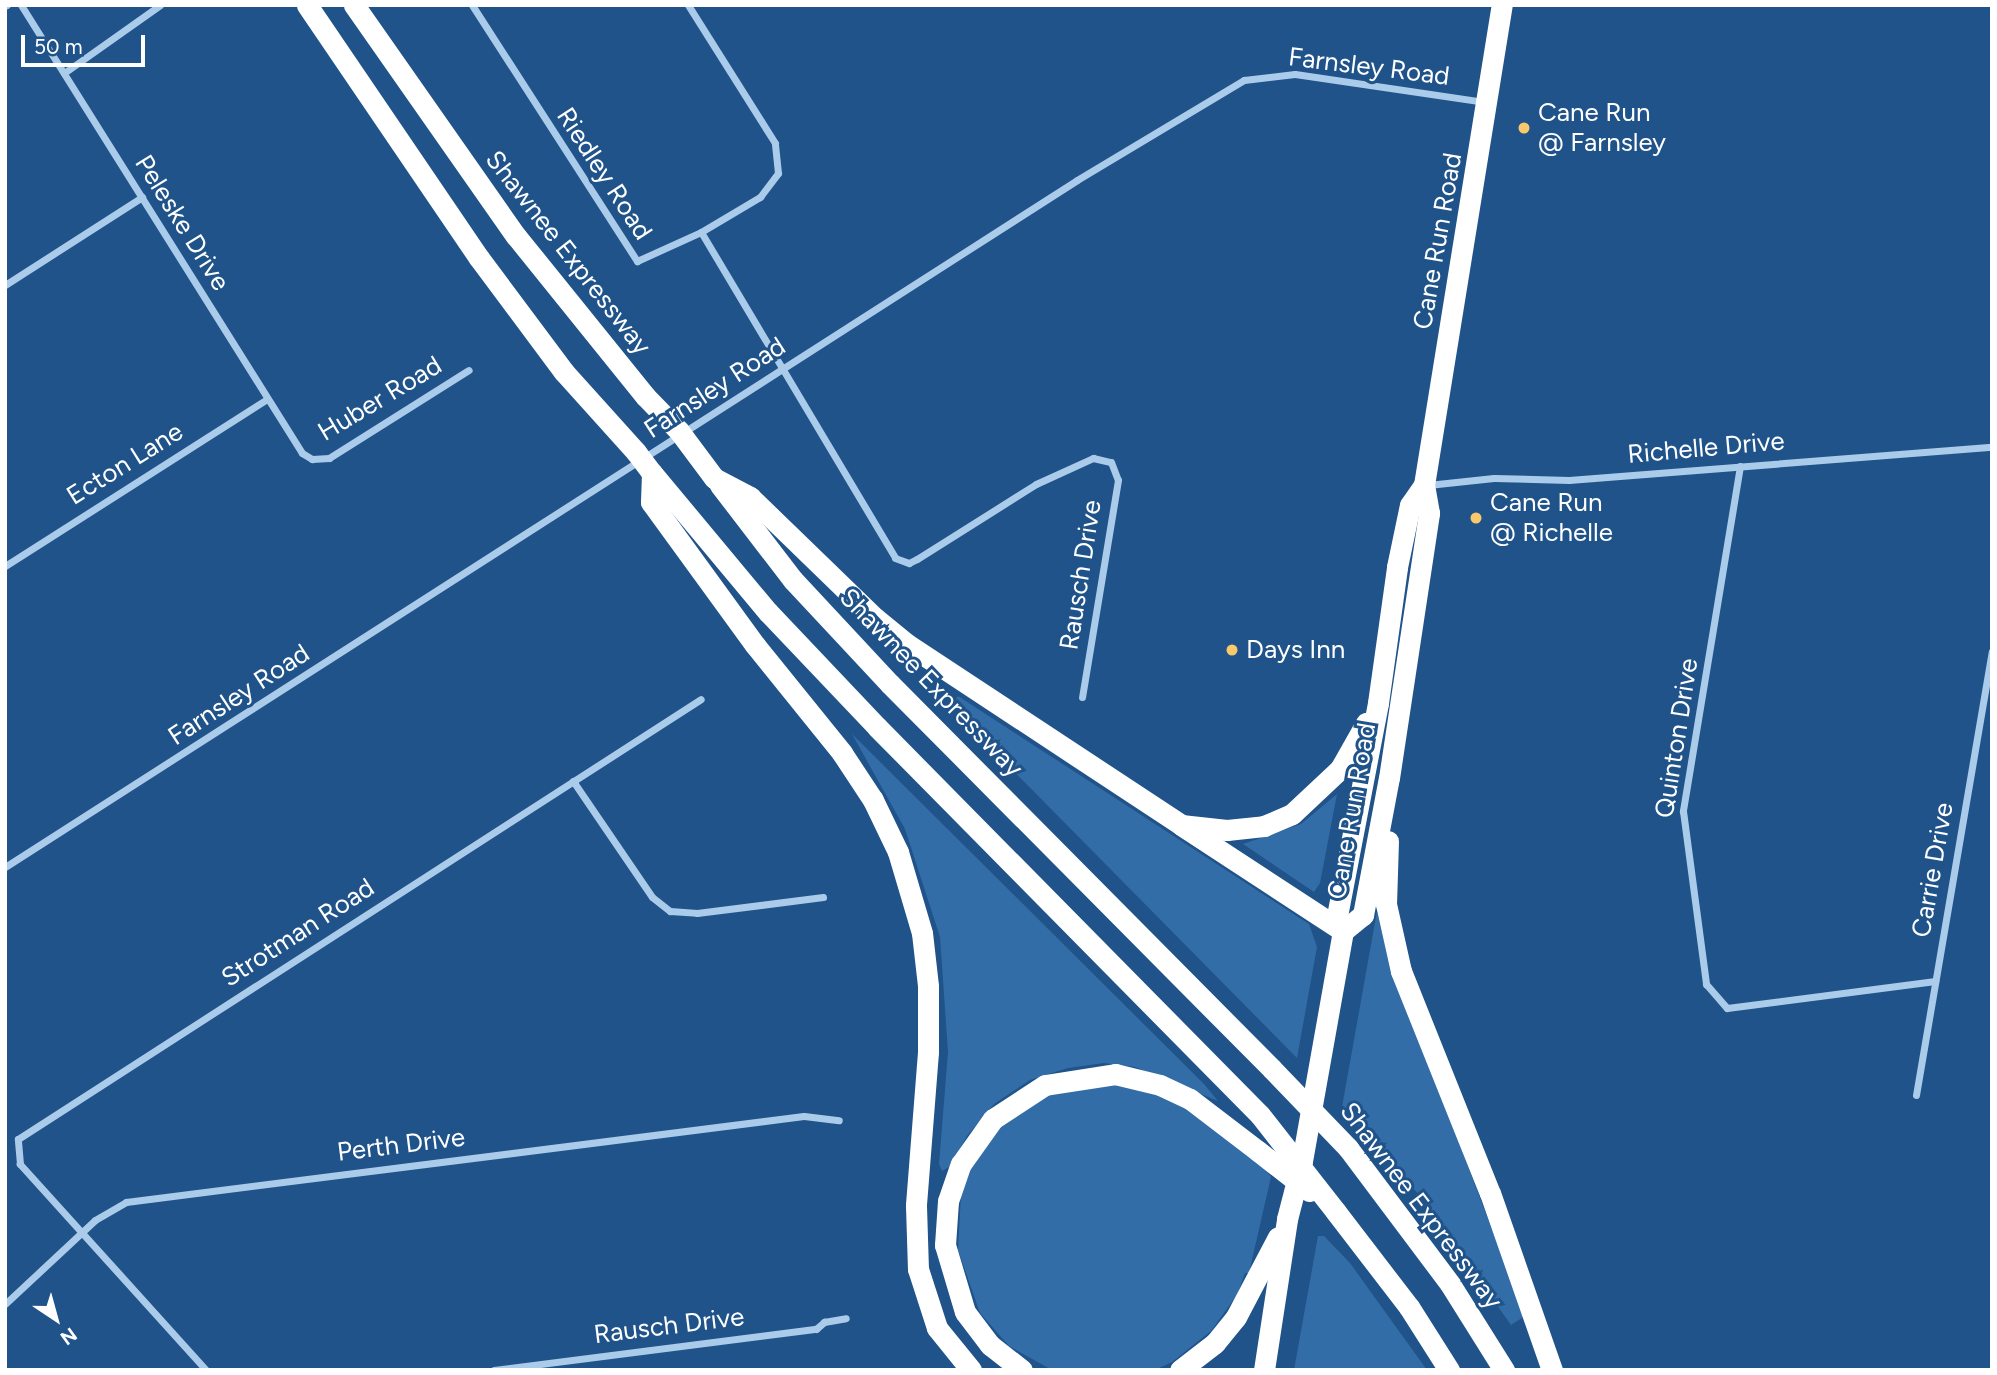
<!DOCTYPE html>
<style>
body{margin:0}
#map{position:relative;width:1997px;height:1375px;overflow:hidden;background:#1f5389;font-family:Figtree,sans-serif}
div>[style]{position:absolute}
.green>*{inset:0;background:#336da7}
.street>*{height:7px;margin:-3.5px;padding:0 3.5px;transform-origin:3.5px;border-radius:3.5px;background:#abcbeb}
.highway>*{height:21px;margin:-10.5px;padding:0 10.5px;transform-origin:10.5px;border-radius:10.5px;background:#fff}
.highway-bridge>*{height:21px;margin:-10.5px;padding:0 10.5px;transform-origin:10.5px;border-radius:10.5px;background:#fff}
.dots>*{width:19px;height:19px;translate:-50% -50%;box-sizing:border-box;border:4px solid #1f5389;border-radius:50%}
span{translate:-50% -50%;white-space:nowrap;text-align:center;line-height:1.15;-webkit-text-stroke:6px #1f5389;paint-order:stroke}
.street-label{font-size:26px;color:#fff}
.poi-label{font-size:26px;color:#fff}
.left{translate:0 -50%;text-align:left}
.frame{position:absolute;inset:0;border:7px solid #fff;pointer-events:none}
.north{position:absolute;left:21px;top:1284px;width:70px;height:70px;-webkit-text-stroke:5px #1f5389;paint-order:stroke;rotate:144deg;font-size:19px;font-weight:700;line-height:28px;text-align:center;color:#fff}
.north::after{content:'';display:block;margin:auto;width:24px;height:32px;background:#fff;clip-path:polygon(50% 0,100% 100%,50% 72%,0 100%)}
.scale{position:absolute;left:21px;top:35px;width:124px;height:32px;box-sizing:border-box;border:4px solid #fff;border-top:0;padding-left:9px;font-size:21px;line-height:24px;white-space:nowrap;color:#fff;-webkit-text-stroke:5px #1f5389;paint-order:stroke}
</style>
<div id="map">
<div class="green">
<div style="clip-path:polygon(958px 696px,1309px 924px,1317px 947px,1297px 1058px,968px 725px,952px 705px)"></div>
<div style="clip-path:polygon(852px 734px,1204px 1084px,1218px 1101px,1135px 1067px,1104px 1063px,1068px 1068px,1030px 1080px,994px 1104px,967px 1136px,951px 1166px,942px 1171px,939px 1164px,948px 1052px,940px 937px,905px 829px)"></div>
<div style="clip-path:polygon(1337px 794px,1320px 883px,1314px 892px,1243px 844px,1301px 824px)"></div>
<div style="clip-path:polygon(1377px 911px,1387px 954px,1525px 1316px,1511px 1325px,1420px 1196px,1342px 1107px)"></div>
<div style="clip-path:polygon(1121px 1084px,1175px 1101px,1255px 1157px,1271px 1177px,1249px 1273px,1245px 1273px,1237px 1295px,1211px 1331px,1172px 1362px,1155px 1370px,1052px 1370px,1009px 1346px,980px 1313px,958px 1250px,961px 1194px,974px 1162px,995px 1132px,1022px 1110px,1054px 1092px)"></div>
<div style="clip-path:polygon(1318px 1236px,1324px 1236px,1350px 1263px,1427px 1370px,1294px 1370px)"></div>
</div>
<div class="street">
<div style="left:21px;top:5px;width:529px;rotate:57.9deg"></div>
<div style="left:302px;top:453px;width:12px;rotate:31deg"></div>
<div style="left:312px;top:459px;width:17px;rotate:-3deg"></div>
<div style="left:329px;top:458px;width:165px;rotate:-32.2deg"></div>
<div style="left:472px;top:5px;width:305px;rotate:57.2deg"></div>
<div style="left:637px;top:261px;width:70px;rotate:-24.4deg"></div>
<div style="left:701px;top:232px;width:69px;rotate:-30.7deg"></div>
<div style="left:760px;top:197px;width:30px;rotate:-53deg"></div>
<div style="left:778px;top:173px;width:30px;rotate:-96deg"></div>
<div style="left:775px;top:143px;width:163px;rotate:-122.2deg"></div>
<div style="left:5px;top:6px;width:2px;rotate:-27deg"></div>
<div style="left:64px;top:73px;width:118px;rotate:-35.3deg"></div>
<div style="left:701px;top:232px;width:379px;rotate:59.2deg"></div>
<div style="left:895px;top:558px;width:15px;rotate:20deg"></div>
<div style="left:909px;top:563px;width:9px;rotate:-27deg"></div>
<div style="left:917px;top:559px;width:141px;rotate:-32.2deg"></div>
<div style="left:1036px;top:484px;width:63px;rotate:-24.5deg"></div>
<div style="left:1093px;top:458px;width:18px;rotate:13deg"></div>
<div style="left:1111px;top:462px;width:19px;rotate:69deg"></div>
<div style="left:1118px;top:480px;width:220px;rotate:99.4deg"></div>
<div style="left:5px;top:285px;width:163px;rotate:-32.7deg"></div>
<div style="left:1740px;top:466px;width:350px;rotate:99.4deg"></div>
<div style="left:1683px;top:811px;width:175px;rotate:82.4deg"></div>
<div style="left:1706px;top:984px;width:32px;rotate:49deg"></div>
<div style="left:1727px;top:1008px;width:210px;rotate:-7.4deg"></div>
<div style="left:1428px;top:485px;width:66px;rotate:-6.1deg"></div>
<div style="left:1494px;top:478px;width:75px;rotate:1.5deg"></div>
<div style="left:1569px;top:480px;width:424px;rotate:-4.5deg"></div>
<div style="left:5px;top:566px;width:311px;rotate:-32.5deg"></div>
<div style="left:573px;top:781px;width:140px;rotate:55.7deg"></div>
<div style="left:652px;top:897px;width:23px;rotate:38deg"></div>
<div style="left:670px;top:911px;width:27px;rotate:4deg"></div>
<div style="left:697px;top:913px;width:127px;rotate:-7.2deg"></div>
<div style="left:5px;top:867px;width:1273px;rotate:-32.65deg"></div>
<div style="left:1077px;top:180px;width:195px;rotate:-30.9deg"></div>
<div style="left:1244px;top:80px;width:51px;rotate:-6.7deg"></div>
<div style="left:1295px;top:74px;width:191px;rotate:8.4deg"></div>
<div style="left:1916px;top:1095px;width:450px;rotate:-80.3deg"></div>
<div style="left:5px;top:1304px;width:123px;rotate:-43deg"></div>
<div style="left:95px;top:1220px;width:36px;rotate:-30deg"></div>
<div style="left:126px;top:1202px;width:683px;rotate:-7.23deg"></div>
<div style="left:804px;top:1116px;width:35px;rotate:7deg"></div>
<div style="left:206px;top:1370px;width:278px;rotate:-132.1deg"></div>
<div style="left:20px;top:1164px;width:25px;rotate:-95deg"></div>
<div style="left:18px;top:1139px;width:812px;rotate:-32.79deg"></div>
<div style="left:494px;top:1370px;width:325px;rotate:-7.3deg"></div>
<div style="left:816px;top:1329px;width:11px;rotate:-41deg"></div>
<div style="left:824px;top:1322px;width:22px;rotate:-10deg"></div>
</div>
<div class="highway">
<div style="left:307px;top:5px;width:306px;rotate:55.8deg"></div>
<div style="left:479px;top:258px;width:142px;rotate:53.3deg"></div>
<div style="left:564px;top:372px;width:108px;rotate:48deg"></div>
<div style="left:354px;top:5px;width:282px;rotate:55deg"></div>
<div style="left:516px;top:236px;width:206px;rotate:51.1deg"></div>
<div style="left:652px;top:473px;width:29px;rotate:92deg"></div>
<div style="left:651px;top:502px;width:177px;rotate:54deg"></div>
<div style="left:755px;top:645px;width:139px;rotate:51.1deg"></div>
<div style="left:842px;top:753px;width:56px;rotate:56.6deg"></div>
<div style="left:873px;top:800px;width:58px;rotate:64.3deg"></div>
<div style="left:898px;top:852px;width:84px;rotate:73.5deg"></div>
<div style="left:922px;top:933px;width:53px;rotate:83.5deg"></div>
<div style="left:928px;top:986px;width:66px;rotate:90deg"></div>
<div style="left:928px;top:1052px;width:154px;rotate:94.5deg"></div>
<div style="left:916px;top:1206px;width:63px;rotate:88.2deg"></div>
<div style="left:918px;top:1269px;width:62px;rotate:72.1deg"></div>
<div style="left:937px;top:1328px;width:54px;rotate:51deg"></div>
<div style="left:652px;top:473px;width:181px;rotate:50.2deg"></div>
<div style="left:768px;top:612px;width:158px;rotate:46.5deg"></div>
<div style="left:877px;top:727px;width:545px;rotate:45.37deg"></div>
<div style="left:714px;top:478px;width:41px;rotate:27.8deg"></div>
<div style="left:750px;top:497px;width:174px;rotate:44.1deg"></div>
<div style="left:875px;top:618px;width:41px;rotate:39.1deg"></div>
<div style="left:907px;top:644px;width:328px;rotate:33.4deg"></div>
<div style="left:1181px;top:825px;width:46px;rotate:6.2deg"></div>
<div style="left:1227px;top:830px;width:37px;rotate:-6deg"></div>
<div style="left:1264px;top:826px;width:30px;rotate:-23deg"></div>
<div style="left:1292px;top:814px;width:66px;rotate:-43.2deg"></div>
<div style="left:1340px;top:769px;width:53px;rotate:-60.5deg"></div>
<div style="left:720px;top:485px;width:120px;rotate:52.5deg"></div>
<div style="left:793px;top:580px;width:142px;rotate:47deg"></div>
<div style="left:890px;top:684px;width:542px;rotate:45.22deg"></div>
<div style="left:1184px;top:827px;width:190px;rotate:33.2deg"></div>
<div style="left:1388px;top:841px;width:63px;rotate:91.8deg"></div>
<div style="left:1386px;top:904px;width:69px;rotate:77.4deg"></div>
<div style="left:1401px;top:971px;width:239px;rotate:68.2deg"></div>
<div style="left:1490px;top:1193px;width:188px;rotate:70.7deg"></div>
<div style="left:1343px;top:931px;width:26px;rotate:-39deg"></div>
<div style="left:1363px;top:915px;width:139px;rotate:-79.3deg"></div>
<div style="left:1389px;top:778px;width:268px;rotate:-81.4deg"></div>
<div style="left:1429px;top:513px;width:28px;rotate:-100deg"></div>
<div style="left:1424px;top:485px;width:486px;rotate:-80.8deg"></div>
<div style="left:1348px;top:1148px;width:170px;rotate:53.1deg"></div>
<div style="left:1450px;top:1284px;width:102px;rotate:57.9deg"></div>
<div style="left:1336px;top:1212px;width:120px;rotate:52.5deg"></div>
<div style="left:1409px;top:1307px;width:75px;rotate:57.6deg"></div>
<div style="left:1022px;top:1370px;width:41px;rotate:-142deg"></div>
<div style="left:990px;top:1345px;width:41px;rotate:-127.1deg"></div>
<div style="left:965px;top:1312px;width:70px;rotate:-106.6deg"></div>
<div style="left:945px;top:1245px;width:44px;rotate:-86.1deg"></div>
<div style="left:948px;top:1201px;width:39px;rotate:-71deg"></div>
<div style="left:961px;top:1164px;width:55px;rotate:-54.6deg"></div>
<div style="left:993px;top:1119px;width:62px;rotate:-33.2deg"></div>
<div style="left:1045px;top:1085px;width:71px;rotate:-8.9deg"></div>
<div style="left:1115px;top:1074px;width:46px;rotate:13.7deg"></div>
<div style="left:1160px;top:1085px;width:33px;rotate:25deg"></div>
<div style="left:1190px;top:1099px;width:86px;rotate:37.4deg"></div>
<div style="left:1180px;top:1370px;width:44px;rotate:-37.6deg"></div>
<div style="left:1215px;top:1343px;width:33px;rotate:-51deg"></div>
<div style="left:1236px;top:1317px;width:90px;rotate:-62.3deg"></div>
<div style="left:1264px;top:1370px;width:153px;rotate:-81.3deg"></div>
<div style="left:1287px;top:1219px;width:60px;rotate:-75.5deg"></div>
<div style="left:1302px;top:1161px;width:234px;rotate:-79.9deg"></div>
<div style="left:1343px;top:931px;width:16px;rotate:-112deg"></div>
<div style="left:1337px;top:916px;width:217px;rotate:-79.1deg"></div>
<div style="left:1378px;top:703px;width:137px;rotate:-82deg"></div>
<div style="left:1397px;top:567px;width:63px;rotate:-78.2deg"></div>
<div style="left:1410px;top:505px;width:24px;rotate:-55deg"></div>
</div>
<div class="highway-bridge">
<div style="left:645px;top:396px;width:49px;rotate:45.8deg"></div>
<div style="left:679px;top:431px;width:59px;rotate:53.3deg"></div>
<div style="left:636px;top:452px;width:26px;rotate:53deg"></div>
<div style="left:1272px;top:1069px;width:110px;rotate:46.1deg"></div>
<div style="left:1260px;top:1115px;width:123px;rotate:51.9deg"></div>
<div style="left:1258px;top:1151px;width:65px;rotate:38.1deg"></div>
</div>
<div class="dots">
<div style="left:1524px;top:128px;background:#f9c96b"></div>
<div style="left:1476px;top:518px;background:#f9c96b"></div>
<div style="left:1232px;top:650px;background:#f9c96b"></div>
</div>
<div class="street-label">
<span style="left:1369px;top:67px;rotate:7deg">Farnsley Road</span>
<span style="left:604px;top:174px;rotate:57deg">Riedley Road</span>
<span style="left:182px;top:223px;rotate:58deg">Peleske Drive</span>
<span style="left:1438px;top:241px;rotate:-80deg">Cane Run Road</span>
<span style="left:568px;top:253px;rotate:52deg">Shawnee Expressway</span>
<span style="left:715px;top:388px;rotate:-33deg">Farnsley Road</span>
<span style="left:380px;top:399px;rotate:-31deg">Huber Road</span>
<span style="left:1706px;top:448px;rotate:-5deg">Richelle Drive</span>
<span style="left:125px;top:464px;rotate:-32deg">Ecton Lane</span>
<span style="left:1081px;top:575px;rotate:-81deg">Rausch Drive</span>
<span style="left:931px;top:683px;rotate:46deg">Shawnee Expressway</span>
<span style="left:239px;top:695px;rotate:-33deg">Farnsley Road</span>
<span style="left:1677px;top:738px;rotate:-81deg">Quinton Drive</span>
<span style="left:1352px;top:811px;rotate:-80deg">Cane Run Road</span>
<span style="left:1933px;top:870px;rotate:-80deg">Carrie Drive</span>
<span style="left:298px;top:933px;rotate:-33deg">Strotman Road</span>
<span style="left:401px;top:1145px;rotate:-7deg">Perth Drive</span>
<span style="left:1421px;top:1206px;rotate:53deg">Shawnee Expressway</span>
<span style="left:669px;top:1326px;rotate:-7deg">Rausch Drive</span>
</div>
<div class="poi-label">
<span class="left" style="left:1538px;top:128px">Cane Run<br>@ Farnsley</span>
<span class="left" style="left:1490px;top:518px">Cane Run<br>@ Richelle</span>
<span class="left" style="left:1246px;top:650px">Days Inn</span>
</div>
<div class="frame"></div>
<div class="north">N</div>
<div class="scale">50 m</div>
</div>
